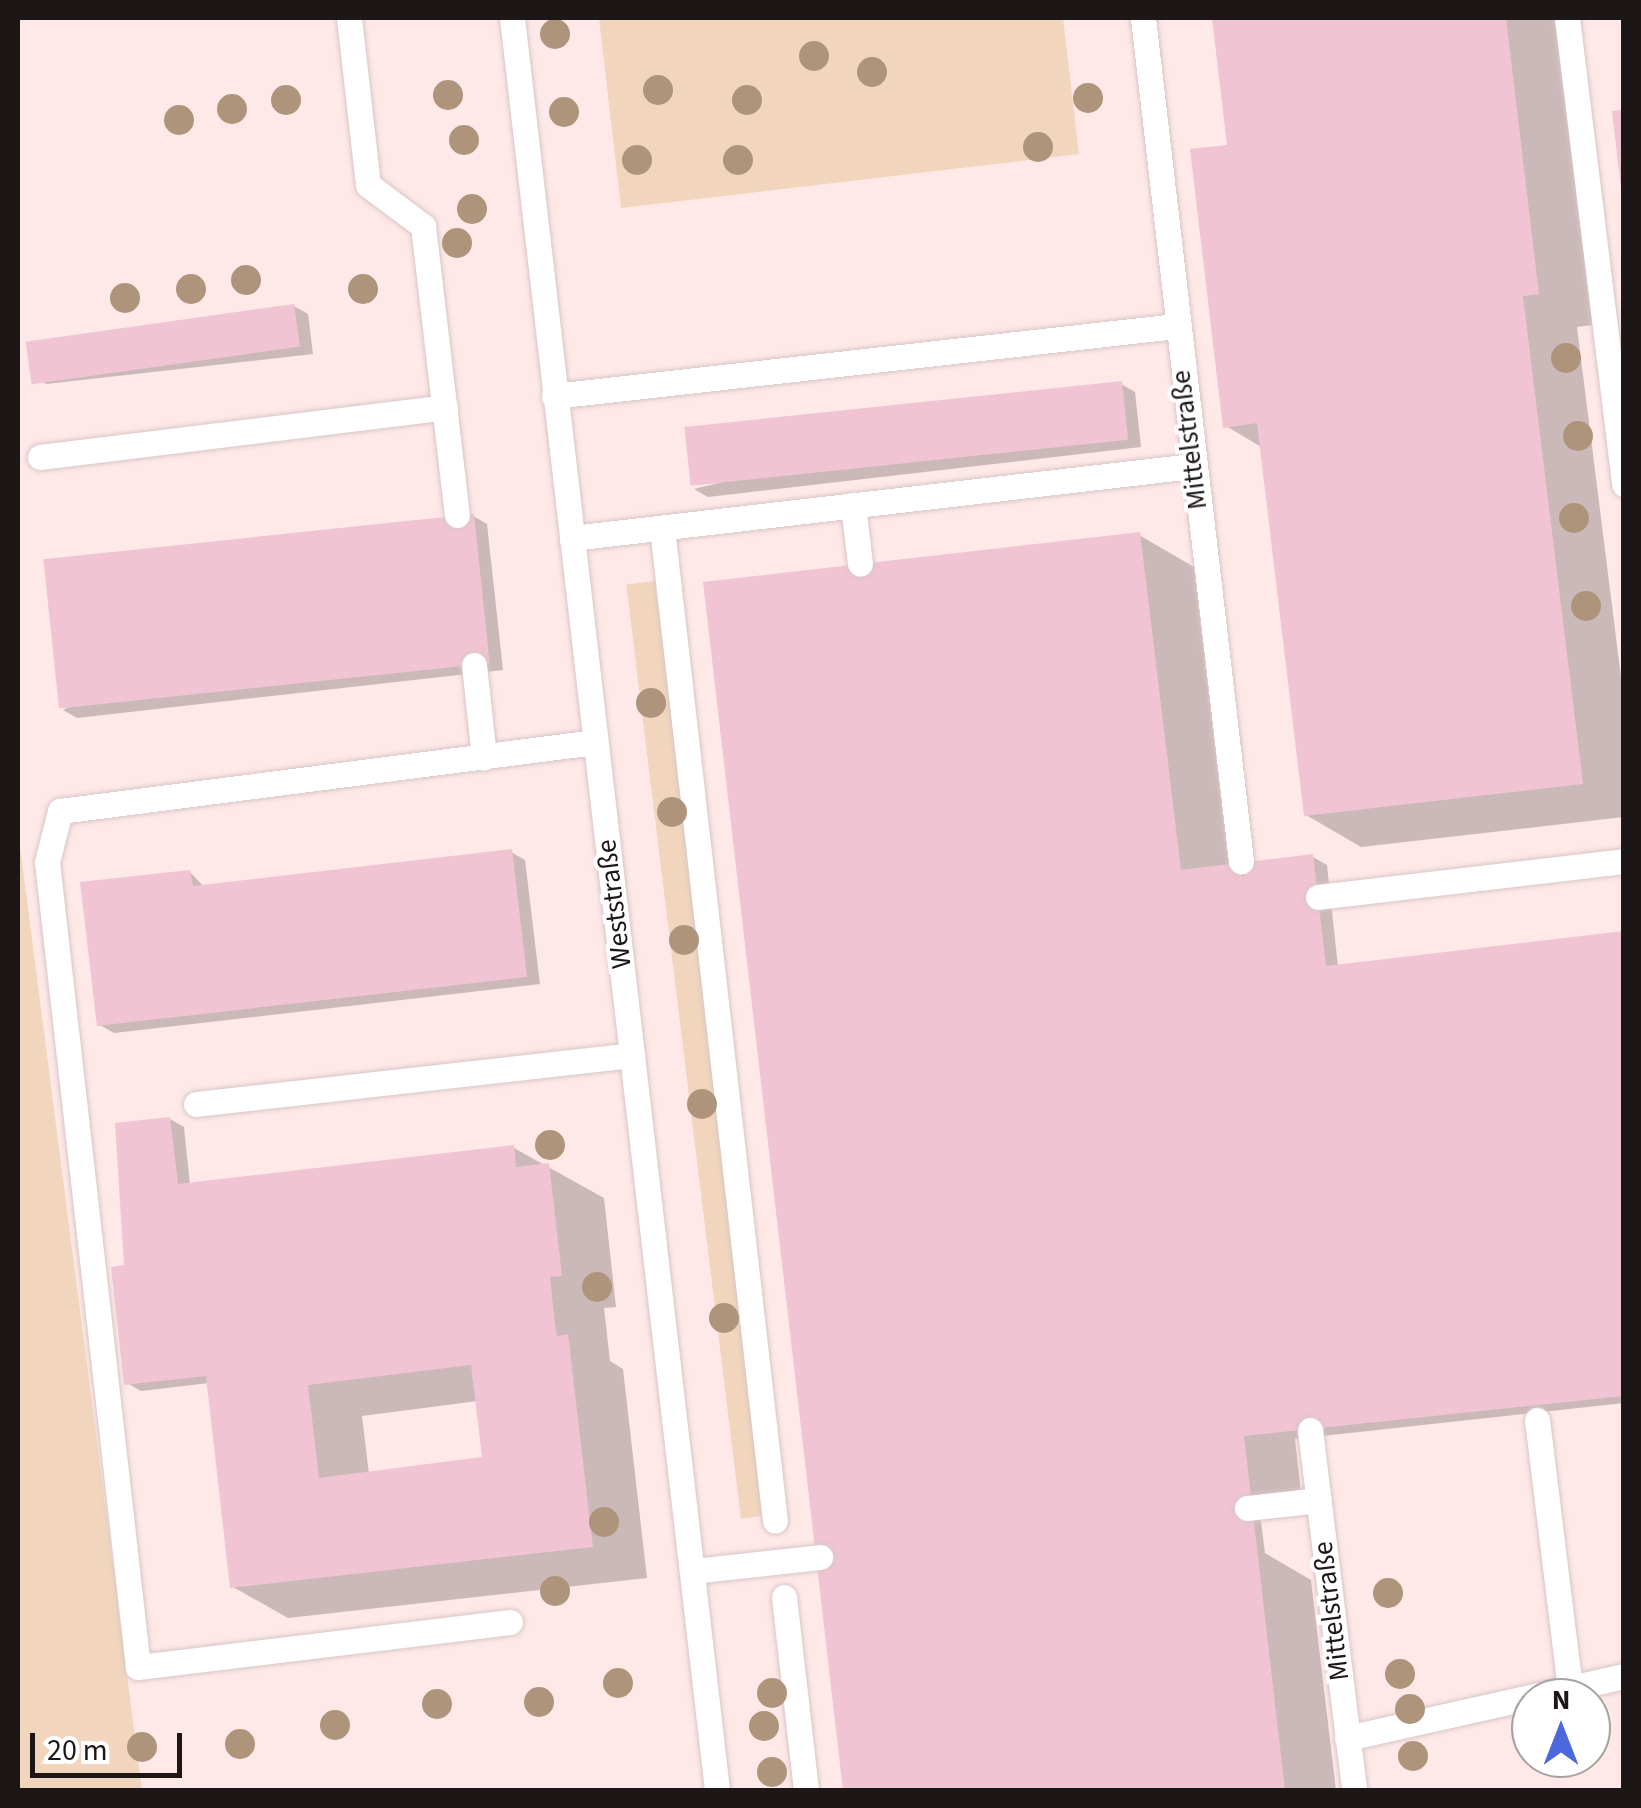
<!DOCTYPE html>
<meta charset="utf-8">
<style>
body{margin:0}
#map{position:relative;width:1641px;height:1808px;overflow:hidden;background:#fcf9f9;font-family:"Source Sans 3",sans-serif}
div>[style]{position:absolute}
.built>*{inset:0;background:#fee8e8}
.green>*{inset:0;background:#f2d5bd;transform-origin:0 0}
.shadow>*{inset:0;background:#0003}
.building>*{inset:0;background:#f0c4d2;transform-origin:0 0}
.roads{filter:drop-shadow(0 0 2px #d7c6c5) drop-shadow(0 0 2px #d7c6c5)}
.lane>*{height:25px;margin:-12.5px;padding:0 12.5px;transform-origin:12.5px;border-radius:12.5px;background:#fff}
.trees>*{width:30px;height:30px;margin:-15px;border-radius:50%;background:#ad947b}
span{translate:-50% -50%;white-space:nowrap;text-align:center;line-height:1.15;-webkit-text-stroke:8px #fff;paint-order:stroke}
.street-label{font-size:28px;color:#1c1616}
.frame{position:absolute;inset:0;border:20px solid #1c1616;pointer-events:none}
.north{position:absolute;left:1511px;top:1678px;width:100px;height:100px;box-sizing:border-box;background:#fff;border:2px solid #a4a2a2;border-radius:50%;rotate:0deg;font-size:28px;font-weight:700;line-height:40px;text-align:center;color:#1c1616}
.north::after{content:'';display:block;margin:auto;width:35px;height:45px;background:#4b68dc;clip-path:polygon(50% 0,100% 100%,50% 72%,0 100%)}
.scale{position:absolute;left:30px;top:1733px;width:152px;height:45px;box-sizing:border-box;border:5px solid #1c1616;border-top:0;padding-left:12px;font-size:30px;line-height:35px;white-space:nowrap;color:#1c1616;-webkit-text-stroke:8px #fff;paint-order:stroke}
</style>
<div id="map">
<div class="built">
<div style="clip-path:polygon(evenodd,18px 18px,1623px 18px,1623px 1790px,142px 1790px,18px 830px,18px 18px,1531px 1698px,1591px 1698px,1591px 1758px,1531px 1758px,1531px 1698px)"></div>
</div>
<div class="green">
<div style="clip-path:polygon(599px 18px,1063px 18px,1079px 154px,621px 208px)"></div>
<div style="left:655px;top:581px;width:941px;height:29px;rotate:83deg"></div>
<div style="clip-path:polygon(18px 830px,142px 1790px,18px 1790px)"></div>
</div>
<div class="shadow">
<div style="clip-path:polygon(1214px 18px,1557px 18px,1593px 325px,1577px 327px,1624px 701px,1624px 817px,1361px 847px,1306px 815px,1263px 448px,1226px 426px,1229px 147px)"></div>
<div style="clip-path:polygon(294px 306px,308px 314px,313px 354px,46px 384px,32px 376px)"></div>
<div style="clip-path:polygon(1121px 384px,1135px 392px,1141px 447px,708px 497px,694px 489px)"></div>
<div style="clip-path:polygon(473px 516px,487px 524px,503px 670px,77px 718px,63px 710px)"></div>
<div style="clip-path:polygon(1139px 535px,1194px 567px,1229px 867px,1313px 857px,1327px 865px,1338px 967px,1624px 934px,1624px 1403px,1295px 1439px,1302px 1501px,1259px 1506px,1265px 1553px,1311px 1580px,1336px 1790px,845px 1790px,823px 1598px)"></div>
<div style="clip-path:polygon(511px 852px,525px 860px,540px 984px,114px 1033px,100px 1025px,190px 872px,205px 888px)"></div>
<div style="clip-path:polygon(evenodd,170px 1119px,184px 1127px,190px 1185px,514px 1148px,604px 1198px,616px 1307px,604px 1308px,610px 1361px,623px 1369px,647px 1578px,288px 1618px,233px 1587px,209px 1383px,141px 1391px,127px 1383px,124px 1268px,170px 1119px,478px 1401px,485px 1460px,369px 1474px,362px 1416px,478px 1401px)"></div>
</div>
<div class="building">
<div style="clip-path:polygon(1212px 18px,1506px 18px,1539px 294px,1523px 296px,1583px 784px,1304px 816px,1257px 423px,1223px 428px,1190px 149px,1227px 145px)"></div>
<div style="clip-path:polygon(1624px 110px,1624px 187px,1621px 188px,1612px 111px)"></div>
<div style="left:294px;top:304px;width:43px;height:271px;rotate:82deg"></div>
<div style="left:1122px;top:381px;width:59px;height:440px;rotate:84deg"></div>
<div style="left:474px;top:514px;width:150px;height:433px;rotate:84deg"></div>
<div style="clip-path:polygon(1140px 532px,1181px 870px,1313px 854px,1326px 966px,1624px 931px,1624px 1396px,1244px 1436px,1285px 1790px,843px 1790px,703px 582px)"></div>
<div style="clip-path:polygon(512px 849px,527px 977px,97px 1026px,80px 882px,190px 870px,193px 886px)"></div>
<div style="clip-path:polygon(evenodd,170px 1117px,178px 1184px,514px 1145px,516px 1167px,549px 1163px,562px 1276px,550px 1277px,555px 1324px,557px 1336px,568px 1334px,593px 1547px,230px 1588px,206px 1376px,124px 1385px,111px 1267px,124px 1265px,115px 1123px,170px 1117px,471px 1365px,482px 1457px,319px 1478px,308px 1385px,471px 1365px)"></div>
</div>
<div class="roads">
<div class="lane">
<div style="left:349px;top:18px;width:168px;rotate:83.5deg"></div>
<div style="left:368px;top:185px;width:69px;rotate:36.7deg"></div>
<div style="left:423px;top:226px;width:291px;rotate:83.3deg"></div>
<div style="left:512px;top:18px;width:1784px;rotate:83.4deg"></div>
<div style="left:1143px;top:18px;width:849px;rotate:83.37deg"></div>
<div style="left:1567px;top:18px;width:470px;rotate:83deg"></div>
<div style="left:554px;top:396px;width:626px;rotate:-6.42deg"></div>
<div style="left:40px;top:457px;width:408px;rotate:-7deg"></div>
<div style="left:853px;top:505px;width:59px;rotate:83.2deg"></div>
<div style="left:662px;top:528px;width:999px;rotate:83.51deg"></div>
<div style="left:572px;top:538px;width:624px;rotate:-6.62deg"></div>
<div style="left:474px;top:665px;width:93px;rotate:83.8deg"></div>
<div style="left:1318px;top:897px;width:308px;rotate:-6.7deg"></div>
<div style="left:196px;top:1104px;width:439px;rotate:-6.4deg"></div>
<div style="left:1537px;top:1420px;width:270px;rotate:83deg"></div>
<div style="left:1310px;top:1430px;width:363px;rotate:83deg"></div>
<div style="left:1247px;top:1508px;width:72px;rotate:-6.3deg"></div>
<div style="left:693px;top:1571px;width:128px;rotate:-6.3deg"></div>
<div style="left:784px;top:1597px;width:194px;rotate:83.5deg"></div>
<div style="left:510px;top:1622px;width:375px;rotate:173.1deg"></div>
<div style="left:138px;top:1667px;width:810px;rotate:-96.45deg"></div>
<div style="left:47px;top:862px;width:53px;rotate:-75.7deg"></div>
<div style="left:60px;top:811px;width:539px;rotate:-7.35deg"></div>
<div style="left:1347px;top:1738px;width:284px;rotate:-12.6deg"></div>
</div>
</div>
<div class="trees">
<div style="left:555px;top:34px"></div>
<div style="left:814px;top:56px"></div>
<div style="left:872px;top:72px"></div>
<div style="left:658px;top:90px"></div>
<div style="left:448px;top:95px"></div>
<div style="left:1088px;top:98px"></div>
<div style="left:286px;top:100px"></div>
<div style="left:747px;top:100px"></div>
<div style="left:232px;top:109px"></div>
<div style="left:564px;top:112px"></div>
<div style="left:179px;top:120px"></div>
<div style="left:464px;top:140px"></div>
<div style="left:1038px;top:147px"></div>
<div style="left:637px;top:160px"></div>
<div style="left:738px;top:160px"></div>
<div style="left:472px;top:209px"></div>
<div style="left:457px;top:243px"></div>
<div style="left:246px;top:280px"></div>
<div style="left:191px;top:289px"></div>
<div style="left:363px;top:289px"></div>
<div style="left:125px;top:298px"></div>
<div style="left:1566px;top:358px"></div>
<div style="left:1578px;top:436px"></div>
<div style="left:1574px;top:518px"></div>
<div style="left:1586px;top:606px"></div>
<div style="left:651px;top:703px"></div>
<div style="left:672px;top:812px"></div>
<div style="left:684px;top:940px"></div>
<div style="left:702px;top:1104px"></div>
<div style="left:550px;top:1145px"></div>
<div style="left:597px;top:1287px"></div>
<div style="left:724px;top:1318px"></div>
<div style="left:604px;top:1522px"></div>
<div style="left:555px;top:1591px"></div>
<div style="left:1388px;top:1593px"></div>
<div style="left:1400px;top:1674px"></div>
<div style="left:618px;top:1683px"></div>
<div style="left:772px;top:1693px"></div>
<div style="left:539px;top:1702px"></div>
<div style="left:437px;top:1704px"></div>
<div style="left:1410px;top:1709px"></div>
<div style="left:335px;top:1725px"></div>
<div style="left:764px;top:1726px"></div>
<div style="left:240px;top:1744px"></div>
<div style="left:142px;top:1747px"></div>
<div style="left:1413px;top:1756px"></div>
<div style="left:772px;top:1772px"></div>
</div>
<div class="street-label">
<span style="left:1189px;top:440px;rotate:-97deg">Mittelstraße</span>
<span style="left:614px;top:904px;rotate:-97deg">Weststraße</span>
<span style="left:1331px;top:1611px;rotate:-97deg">Mittelstraße</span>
</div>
<div class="frame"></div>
<div class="north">N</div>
<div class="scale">20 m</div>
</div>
